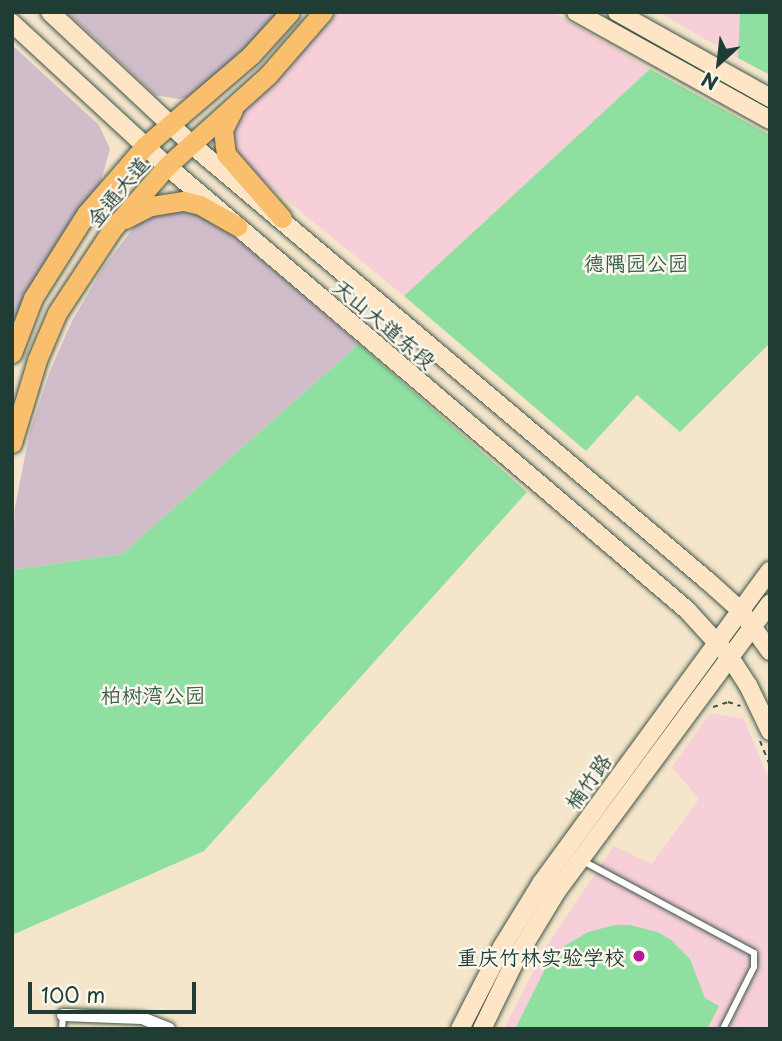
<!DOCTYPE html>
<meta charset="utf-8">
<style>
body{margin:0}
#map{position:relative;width:782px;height:1041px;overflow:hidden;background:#f4e5cb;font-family:"Playpen Sans","LXGW WenKai TC",sans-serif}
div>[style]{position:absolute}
.built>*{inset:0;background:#f6cfd8}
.industrial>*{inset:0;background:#d1bdca}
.green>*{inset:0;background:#8edfa0}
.path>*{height:2px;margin-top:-1px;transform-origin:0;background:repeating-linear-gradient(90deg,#3f564b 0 5px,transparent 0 10px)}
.roads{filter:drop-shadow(0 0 2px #3f564b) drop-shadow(0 0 2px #3f564b)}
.service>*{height:6px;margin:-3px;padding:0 3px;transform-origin:3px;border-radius:3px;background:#fff}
.minor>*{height:12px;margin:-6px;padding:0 6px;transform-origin:6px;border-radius:6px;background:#fff}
.secondary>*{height:18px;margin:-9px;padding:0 9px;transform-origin:9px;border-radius:9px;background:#fde5c5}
.primary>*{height:19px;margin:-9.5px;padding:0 9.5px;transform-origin:9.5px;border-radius:9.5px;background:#f9bf6d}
.dots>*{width:19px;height:19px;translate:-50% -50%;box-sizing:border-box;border:4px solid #fbf7ec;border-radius:50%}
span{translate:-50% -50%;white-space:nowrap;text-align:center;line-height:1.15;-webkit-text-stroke:5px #fbf7ec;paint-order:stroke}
.street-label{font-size:21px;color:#1f3d34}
.park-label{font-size:21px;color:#355d4a}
.poi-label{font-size:21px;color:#1f3d34}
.right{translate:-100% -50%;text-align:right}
.frame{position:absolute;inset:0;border:14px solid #1f3d34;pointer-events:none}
.north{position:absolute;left:684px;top:28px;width:70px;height:70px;-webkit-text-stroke:5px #fbf7ec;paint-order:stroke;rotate:207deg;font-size:19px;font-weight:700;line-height:28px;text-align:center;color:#1f3d34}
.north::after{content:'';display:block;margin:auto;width:24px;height:32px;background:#1f3d34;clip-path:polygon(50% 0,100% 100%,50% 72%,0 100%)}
.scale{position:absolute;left:28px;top:982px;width:168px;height:32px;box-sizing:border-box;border:4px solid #1f3d34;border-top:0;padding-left:9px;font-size:21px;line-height:24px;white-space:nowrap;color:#1f3d34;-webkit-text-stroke:5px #fbf7ec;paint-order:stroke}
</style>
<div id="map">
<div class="built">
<div style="clip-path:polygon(338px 12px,553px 12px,650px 69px,404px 296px,244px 165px,234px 141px,234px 129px,246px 107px)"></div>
<div style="clip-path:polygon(658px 12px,740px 12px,738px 58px)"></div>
<div style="clip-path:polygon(710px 713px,744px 719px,770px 783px,770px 1029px,504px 1029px,544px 950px,614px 846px,652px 864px,699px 799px,672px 767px)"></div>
</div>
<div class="industrial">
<div style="clip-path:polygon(67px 12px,283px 12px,193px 96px,179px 99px,155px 95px)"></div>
<div style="clip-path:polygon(12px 45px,99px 125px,110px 149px,100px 184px,12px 330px)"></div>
<div style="clip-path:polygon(165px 208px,195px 211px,231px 234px,359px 344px,122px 554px,12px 570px,15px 507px,30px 431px,50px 371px,72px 321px,103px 268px,134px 227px,149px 214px)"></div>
</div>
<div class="green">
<div style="clip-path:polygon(740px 12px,770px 12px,770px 75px,738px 58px)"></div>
<div style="clip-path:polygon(650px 69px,770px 135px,770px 343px,680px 432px,637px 395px,586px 451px,404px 296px)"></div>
<div style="clip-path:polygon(359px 344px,527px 492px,204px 851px,12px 935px,12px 570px,122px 554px)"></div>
<div style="clip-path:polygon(615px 925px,630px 925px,657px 932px,670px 939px,690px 959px,705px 998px,719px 1006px,707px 1029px,515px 1029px,545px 969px,563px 947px,588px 932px)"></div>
</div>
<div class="path">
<div style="left:713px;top:707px;width:16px;rotate:-18deg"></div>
<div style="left:728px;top:702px;width:13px;rotate:18deg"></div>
<div style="left:760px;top:741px;width:27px;rotate:68deg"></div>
</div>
<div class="roads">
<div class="service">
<div style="left:583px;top:861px;width:194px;rotate:28.3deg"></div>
<div style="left:754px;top:953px;width:14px;rotate:90deg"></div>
<div style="left:754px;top:967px;width:69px;rotate:116.6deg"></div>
<div style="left:62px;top:1029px;width:14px;rotate:-86deg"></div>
</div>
<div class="minor">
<div style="left:63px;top:1015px;width:79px;rotate:2.2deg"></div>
<div style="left:142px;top:1018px;width:29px;rotate:22deg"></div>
</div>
<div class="secondary">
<div style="left:50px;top:12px;width:193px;rotate:43.1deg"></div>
<div style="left:191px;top:144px;width:678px;rotate:40.22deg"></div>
<div style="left:709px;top:582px;width:42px;rotate:42.1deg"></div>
<div style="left:740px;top:610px;width:51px;rotate:53.8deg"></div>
<div style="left:576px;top:12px;width:222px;rotate:29.1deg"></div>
<div style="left:617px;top:12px;width:176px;rotate:29.3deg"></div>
<div style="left:12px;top:23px;width:211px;rotate:42.7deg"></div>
<div style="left:167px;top:166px;width:684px;rotate:40.49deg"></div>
<div style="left:687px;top:610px;width:62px;rotate:47.6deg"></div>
<div style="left:729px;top:656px;width:35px;rotate:57deg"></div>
<div style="left:748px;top:685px;width:51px;rotate:64.4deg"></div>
<div style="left:460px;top:1029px;width:92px;rotate:-62.9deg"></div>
<div style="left:502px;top:947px;width:76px;rotate:-58.4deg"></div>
<div style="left:542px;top:882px;width:386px;rotate:-53.8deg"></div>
<div style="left:482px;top:1029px;width:80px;rotate:-64.1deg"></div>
<div style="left:517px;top:957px;width:77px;rotate:-58.8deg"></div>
<div style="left:557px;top:891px;width:358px;rotate:-53.5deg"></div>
</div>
<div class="primary">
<div style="left:233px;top:110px;width:22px;rotate:117deg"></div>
<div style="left:223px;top:130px;width:24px;rotate:83deg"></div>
<div style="left:226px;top:154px;width:85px;rotate:48.8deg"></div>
<div style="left:125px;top:219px;width:29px;rotate:-27deg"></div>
<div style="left:151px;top:206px;width:33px;rotate:-9deg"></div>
<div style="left:184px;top:201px;width:16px;rotate:14deg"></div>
<div style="left:200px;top:205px;width:43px;rotate:29.6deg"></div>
<div style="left:12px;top:353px;width:59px;rotate:-69.1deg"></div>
<div style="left:33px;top:298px;width:99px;rotate:-57.8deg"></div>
<div style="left:86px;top:214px;width:90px;rotate:-49.1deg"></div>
<div style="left:145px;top:146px;width:140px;rotate:-40.6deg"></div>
<div style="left:251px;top:55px;width:58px;rotate:-47.8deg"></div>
<div style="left:12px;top:443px;width:87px;rotate:-73.2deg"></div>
<div style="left:37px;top:360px;width:51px;rotate:-66.9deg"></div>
<div style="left:57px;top:313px;width:102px;rotate:-56.6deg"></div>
<div style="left:113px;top:228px;width:82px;rotate:-48.9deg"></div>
<div style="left:167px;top:166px;width:136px;rotate:-42deg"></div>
<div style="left:268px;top:75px;width:84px;rotate:-48.9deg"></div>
</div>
</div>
<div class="dots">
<div style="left:639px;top:956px;background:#b5179e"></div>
</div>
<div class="street-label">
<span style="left:117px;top:191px;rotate:-50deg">金通大道</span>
<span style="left:385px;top:323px;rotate:40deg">天山大道东段</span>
<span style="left:587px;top:781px;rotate:-54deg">楠竹路</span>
</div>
<div class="park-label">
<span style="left:636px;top:262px">德隅园公园</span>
<span style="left:153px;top:694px">柏树湾公园</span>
</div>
<div class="poi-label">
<span class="right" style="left:625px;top:956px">重庆竹林实验学校</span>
</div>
<div class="frame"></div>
<div class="north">N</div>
<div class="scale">100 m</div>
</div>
